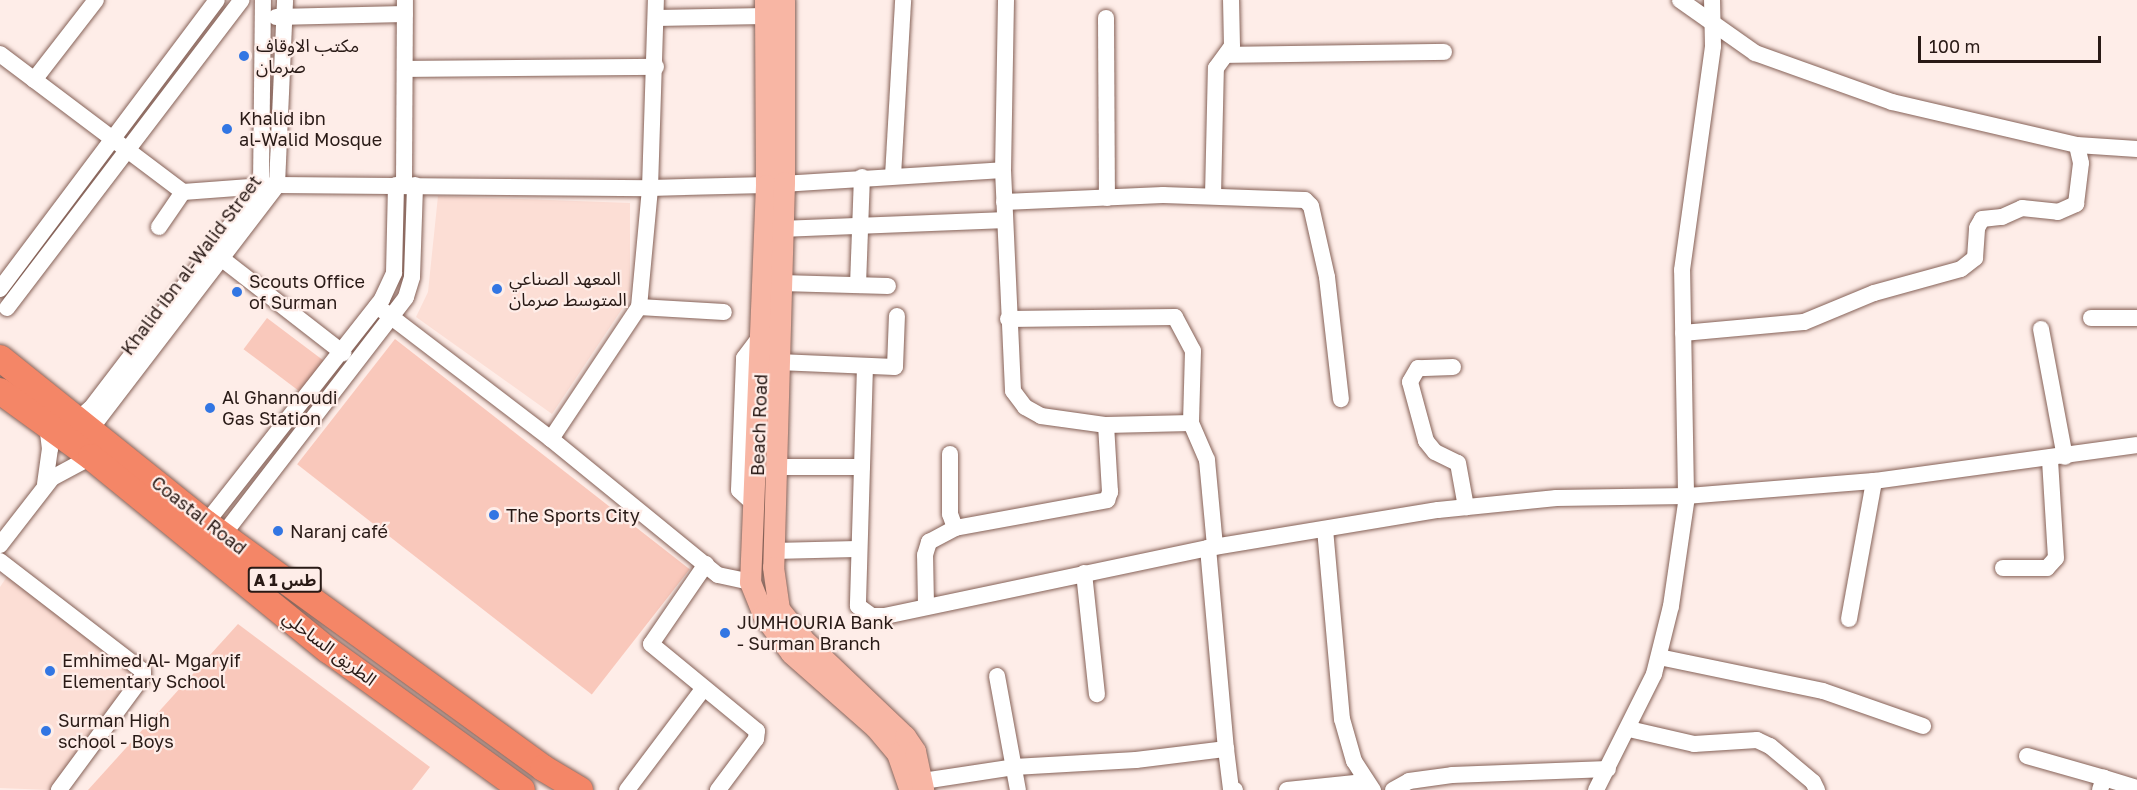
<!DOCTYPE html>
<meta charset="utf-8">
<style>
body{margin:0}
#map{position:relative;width:2137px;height:790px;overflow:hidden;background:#feede8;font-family:"Golos Text","Noto Sans Arabic",sans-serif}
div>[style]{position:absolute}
.built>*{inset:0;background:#fcded5}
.green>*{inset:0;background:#f9c8bb;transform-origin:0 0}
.roads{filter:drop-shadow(0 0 2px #856157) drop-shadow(0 0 2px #856157)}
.minor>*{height:16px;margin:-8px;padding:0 8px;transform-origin:8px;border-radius:8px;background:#fff}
.major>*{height:21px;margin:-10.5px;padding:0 10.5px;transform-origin:10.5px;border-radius:10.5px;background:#f8b6a4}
.highway>*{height:26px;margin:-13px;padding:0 13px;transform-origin:13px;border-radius:13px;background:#f48667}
.dots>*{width:16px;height:16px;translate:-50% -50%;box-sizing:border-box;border:3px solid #feede8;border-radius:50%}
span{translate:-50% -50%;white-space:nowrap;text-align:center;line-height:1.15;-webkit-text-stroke:4.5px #feede8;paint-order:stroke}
.shield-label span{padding:2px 4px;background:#feede8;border:2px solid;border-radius:4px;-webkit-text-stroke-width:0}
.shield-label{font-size:16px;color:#291a16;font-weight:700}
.poi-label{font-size:18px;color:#291a16}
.left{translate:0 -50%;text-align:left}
.street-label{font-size:18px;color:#291a16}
.scale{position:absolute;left:1918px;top:36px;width:183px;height:27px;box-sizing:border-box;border:3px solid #291a16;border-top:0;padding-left:8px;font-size:18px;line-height:21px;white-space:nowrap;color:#291a16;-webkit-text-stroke:4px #feede8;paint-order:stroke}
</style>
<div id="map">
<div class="built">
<div style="clip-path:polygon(438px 196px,630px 203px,630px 297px,552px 414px,416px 317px,428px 292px)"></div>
<div style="clip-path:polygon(8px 575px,135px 674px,50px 790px,0 788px,0 587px)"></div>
</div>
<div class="green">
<div style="left:267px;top:318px;width:74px;height:39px;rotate:37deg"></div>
<div style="left:395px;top:339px;width:374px;height:159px;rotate:38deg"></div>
<div style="clip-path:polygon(238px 624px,430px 767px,412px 790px,88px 790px)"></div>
</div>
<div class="roads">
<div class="minor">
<div style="left:1006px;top:0;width:170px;rotate:91deg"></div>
<div style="left:1003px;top:170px;width:221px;rotate:87.4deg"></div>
<div style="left:1013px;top:391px;width:20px;rotate:53deg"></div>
<div style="left:1025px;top:407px;width:18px;rotate:29deg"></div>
<div style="left:1041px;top:416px;width:66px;rotate:7.9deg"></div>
<div style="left:1106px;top:425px;width:85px;rotate:-1.3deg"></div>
<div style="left:1191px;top:423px;width:40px;rotate:66.6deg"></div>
<div style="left:1207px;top:460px;width:87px;rotate:84.7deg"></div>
<div style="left:1680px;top:0;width:92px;rotate:35.2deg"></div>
<div style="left:1755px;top:53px;width:145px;rotate:19.7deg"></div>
<div style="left:1892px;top:102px;width:190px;rotate:13.1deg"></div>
<div style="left:2077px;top:145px;width:60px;rotate:3.8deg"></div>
<div style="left:276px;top:17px;width:129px;rotate:-1.3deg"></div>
<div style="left:656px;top:18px;width:109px;rotate:-1.1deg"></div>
<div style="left:1106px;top:18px;width:180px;rotate:89.7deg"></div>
<div style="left:0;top:54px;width:229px;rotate:37deg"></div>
<div style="left:183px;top:192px;width:94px;rotate:-4.3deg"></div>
<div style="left:277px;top:185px;width:373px;rotate:0.5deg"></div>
<div style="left:650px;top:188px;width:116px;rotate:-1.5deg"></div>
<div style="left:766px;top:185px;width:237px;rotate:-3.6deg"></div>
<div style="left:1227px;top:55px;width:217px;rotate:-0.8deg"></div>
<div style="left:406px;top:69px;width:250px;rotate:-0.5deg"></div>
<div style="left:34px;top:80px;width:101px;rotate:-52.2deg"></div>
<div style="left:893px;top:176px;width:176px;rotate:-86.7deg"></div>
<div style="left:404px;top:185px;width:185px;rotate:-89.7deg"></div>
<div style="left:1213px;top:196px;width:128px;rotate:-88.7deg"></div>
<div style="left:1216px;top:68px;width:27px;rotate:-54deg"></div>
<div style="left:1232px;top:46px;width:46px;rotate:-91.2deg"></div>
<div style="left:1004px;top:202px;width:159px;rotate:-2.5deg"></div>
<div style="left:1163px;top:195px;width:142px;rotate:2deg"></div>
<div style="left:1305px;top:200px;width:8px;rotate:45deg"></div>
<div style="left:1311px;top:206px;width:73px;rotate:77.3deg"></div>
<div style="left:1327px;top:277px;width:123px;rotate:83.5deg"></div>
<div style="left:159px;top:227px;width:42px;rotate:-55.6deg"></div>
<div style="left:782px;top:229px;width:223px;rotate:-2.3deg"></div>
<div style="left:221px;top:258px;width:155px;rotate:37.9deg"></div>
<div style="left:781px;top:283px;width:107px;rotate:1.6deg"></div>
<div style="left:858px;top:285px;width:108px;rotate:-87.9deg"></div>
<div style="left:0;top:289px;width:361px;rotate:-53.1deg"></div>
<div style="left:377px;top:306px;width:219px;rotate:37.4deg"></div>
<div style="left:551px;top:439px;width:215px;rotate:39.2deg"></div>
<div style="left:718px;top:575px;width:33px;rotate:12deg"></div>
<div style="left:639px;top:307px;width:85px;rotate:3.4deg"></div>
<div style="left:7px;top:308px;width:387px;rotate:-52.7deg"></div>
<div style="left:2091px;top:318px;width:46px"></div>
<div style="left:1008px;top:319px;width:167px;rotate:-0.7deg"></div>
<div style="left:1175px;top:317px;width:38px;rotate:62deg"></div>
<div style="left:1193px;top:351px;width:72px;rotate:91.6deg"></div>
<div style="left:2041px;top:329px;width:130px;rotate:79.4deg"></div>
<div style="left:1683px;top:333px;width:121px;rotate:-5.2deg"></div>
<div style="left:1804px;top:322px;width:76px;rotate:-22.5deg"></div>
<div style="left:1874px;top:293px;width:90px;rotate:-15.4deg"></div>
<div style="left:1961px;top:269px;width:18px;rotate:-38deg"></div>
<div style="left:1975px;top:258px;width:30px;rotate:-86deg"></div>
<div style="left:1977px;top:228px;width:10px;rotate:-61deg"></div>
<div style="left:1982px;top:219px;width:20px;rotate:-6deg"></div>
<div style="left:2002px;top:217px;width:22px;rotate:-24deg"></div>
<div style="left:2022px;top:208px;width:36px;rotate:6deg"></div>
<div style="left:2058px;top:212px;width:20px;rotate:-24deg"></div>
<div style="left:2076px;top:204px;width:41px;rotate:-83deg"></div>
<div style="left:2081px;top:163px;width:18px;rotate:-103deg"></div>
<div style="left:778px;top:362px;width:117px;rotate:2.4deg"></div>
<div style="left:895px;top:367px;width:51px;rotate:-87.8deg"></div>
<div style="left:865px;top:366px;width:240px;rotate:91.7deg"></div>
<div style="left:858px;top:606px;width:17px;rotate:36deg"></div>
<div style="left:872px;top:616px;width:13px"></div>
<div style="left:885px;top:616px;width:330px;rotate:-11.9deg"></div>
<div style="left:1208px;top:548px;width:233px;rotate:-9.4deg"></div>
<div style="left:1438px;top:510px;width:119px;rotate:-5.8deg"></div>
<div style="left:1556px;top:498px;width:131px;rotate:-0.9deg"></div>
<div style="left:1687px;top:496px;width:188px;rotate:-4.6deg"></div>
<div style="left:1874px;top:481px;width:265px;rotate:-7.8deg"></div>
<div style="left:1453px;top:367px;width:35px;rotate:178deg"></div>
<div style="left:1418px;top:368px;width:16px;rotate:120deg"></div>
<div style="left:1410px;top:382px;width:61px;rotate:74.8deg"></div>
<div style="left:1426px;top:441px;width:14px;rotate:51deg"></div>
<div style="left:1435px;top:452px;width:25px;rotate:26deg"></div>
<div style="left:1458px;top:463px;width:45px;rotate:79.7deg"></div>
<div style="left:77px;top:420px;width:18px;rotate:-41deg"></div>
<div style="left:91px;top:408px;width:280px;rotate:-52.6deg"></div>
<div style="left:261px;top:186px;width:186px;rotate:-89.4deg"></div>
<div style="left:90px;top:430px;width:308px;rotate:-52.6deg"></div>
<div style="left:277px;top:185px;width:185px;rotate:-87.5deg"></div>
<div style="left:551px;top:439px;width:159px;rotate:-56.3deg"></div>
<div style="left:639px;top:307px;width:120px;rotate:-84.7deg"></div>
<div style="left:650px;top:188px;width:188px;rotate:-88.2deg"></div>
<div style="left:950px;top:454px;width:60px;rotate:90deg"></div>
<div style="left:950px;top:514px;width:15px;rotate:70deg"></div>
<div style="left:775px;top:467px;width:87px"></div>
<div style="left:45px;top:484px;width:35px;rotate:-82deg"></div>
<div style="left:50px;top:449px;width:24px;rotate:-97deg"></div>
<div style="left:1686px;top:494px;width:224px;rotate:-91deg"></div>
<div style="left:1682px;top:270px;width:226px;rotate:-82.1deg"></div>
<div style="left:1713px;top:46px;width:46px;rotate:-91.2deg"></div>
<div style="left:756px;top:506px;width:23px;rotate:-137deg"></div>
<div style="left:739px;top:490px;width:132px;rotate:-87.8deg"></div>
<div style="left:744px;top:358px;width:30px;rotate:-53deg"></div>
<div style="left:206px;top:523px;width:285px;rotate:-51.8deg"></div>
<div style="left:382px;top:299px;width:29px;rotate:-65deg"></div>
<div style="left:394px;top:273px;width:88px;rotate:-88.7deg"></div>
<div style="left:1325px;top:529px;width:191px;rotate:84.9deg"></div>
<div style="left:1342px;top:719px;width:44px;rotate:74.1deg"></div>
<div style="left:1354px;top:761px;width:35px;rotate:57deg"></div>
<div style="left:223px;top:535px;width:300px;rotate:-52.4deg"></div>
<div style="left:406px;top:297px;width:21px;rotate:-73deg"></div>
<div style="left:412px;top:277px;width:92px;rotate:-88.1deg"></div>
<div style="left:0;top:545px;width:85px;rotate:-52.2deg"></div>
<div style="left:52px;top:478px;width:44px;rotate:-28.3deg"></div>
<div style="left:1208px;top:548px;width:202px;rotate:84.9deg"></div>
<div style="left:1226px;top:749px;width:40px;rotate:82.9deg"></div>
<div style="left:1231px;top:789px;width:4px;rotate:14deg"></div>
<div style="left:773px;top:551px;width:84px;rotate:-1.4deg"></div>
<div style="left:0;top:561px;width:180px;rotate:37.6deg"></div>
<div style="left:143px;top:671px;width:5px;rotate:90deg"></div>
<div style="left:143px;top:676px;width:142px;rotate:126.4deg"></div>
<div style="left:706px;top:564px;width:97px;rotate:124.5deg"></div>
<div style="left:651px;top:644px;width:137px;rotate:39.4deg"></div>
<div style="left:757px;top:731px;width:8px;rotate:97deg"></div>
<div style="left:756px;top:739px;width:64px;rotate:126.7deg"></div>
<div style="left:2003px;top:568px;width:44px"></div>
<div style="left:2047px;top:568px;width:13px;rotate:-48deg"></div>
<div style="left:2056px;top:558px;width:99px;rotate:-93.5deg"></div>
<div style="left:1084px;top:573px;width:122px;rotate:83.9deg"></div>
<div style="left:926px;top:605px;width:50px;rotate:-91.1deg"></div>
<div style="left:925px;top:555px;width:14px;rotate:-73deg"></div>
<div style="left:929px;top:542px;width:30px;rotate:-28deg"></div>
<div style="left:955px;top:528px;width:155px;rotate:-10.4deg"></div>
<div style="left:1107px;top:500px;width:9px;rotate:-69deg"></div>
<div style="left:1110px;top:492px;width:67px;rotate:-93.4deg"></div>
<div style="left:1849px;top:619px;width:140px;rotate:-79.7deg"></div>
<div style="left:1659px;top:657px;width:167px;rotate:11.7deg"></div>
<div style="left:1823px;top:691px;width:106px;rotate:19.3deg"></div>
<div style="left:997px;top:676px;width:116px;rotate:79.6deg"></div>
<div style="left:1629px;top:729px;width:67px;rotate:13deg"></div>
<div style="left:1694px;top:744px;width:63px;rotate:-3.6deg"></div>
<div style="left:1757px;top:740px;width:14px;rotate:25deg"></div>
<div style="left:1770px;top:746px;width:56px;rotate:39.9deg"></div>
<div style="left:1813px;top:782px;width:9px;rotate:63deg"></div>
<div style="left:2027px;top:756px;width:80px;rotate:15.9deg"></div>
<div style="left:923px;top:781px;width:92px;rotate:-8.7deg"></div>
<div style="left:1014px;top:767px;width:122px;rotate:-3.3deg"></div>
<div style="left:1136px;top:760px;width:91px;rotate:-7deg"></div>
<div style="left:627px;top:790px;width:126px;rotate:-53deg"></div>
<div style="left:1287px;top:790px;width:78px;rotate:-5.9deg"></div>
<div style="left:1393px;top:790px;width:18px;rotate:-29deg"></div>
<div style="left:1409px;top:781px;width:43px;rotate:-7.9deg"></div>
<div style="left:1452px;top:775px;width:156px;rotate:-2.2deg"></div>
<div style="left:1596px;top:790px;width:130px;rotate:-63.4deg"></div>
<div style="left:1654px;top:674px;width:70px;rotate:-76deg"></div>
<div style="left:1671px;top:606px;width:111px;rotate:-81.7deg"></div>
<div style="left:2100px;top:790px;width:13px;rotate:-72deg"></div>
<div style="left:2104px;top:778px;width:34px;rotate:17deg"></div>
</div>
<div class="major">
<div style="left:765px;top:0;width:185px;rotate:89.7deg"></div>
<div style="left:766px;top:185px;width:397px;rotate:92.3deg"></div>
<div style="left:750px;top:582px;width:35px;rotate:68deg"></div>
<div style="left:763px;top:615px;width:47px;rotate:53.6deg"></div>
<div style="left:791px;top:653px;width:112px;rotate:41.4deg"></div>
<div style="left:875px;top:727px;width:34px;rotate:50deg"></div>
<div style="left:897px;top:753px;width:39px;rotate:71deg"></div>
<div style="left:784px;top:0;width:182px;rotate:90deg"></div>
<div style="left:784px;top:182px;width:385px;rotate:91.6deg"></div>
<div style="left:773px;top:567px;width:42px;rotate:81.9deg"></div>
<div style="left:779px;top:609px;width:38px;rotate:51deg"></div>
<div style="left:803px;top:639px;width:141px;rotate:43.6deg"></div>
<div style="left:905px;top:736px;width:18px;rotate:56deg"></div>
<div style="left:915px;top:751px;width:40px;rotate:78deg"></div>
</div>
<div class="highway">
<div style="left:0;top:358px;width:264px;rotate:38.7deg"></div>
<div style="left:206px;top:523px;width:417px;rotate:36deg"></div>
<div style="left:543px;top:768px;width:43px;rotate:30.7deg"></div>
<div style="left:0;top:391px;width:112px;rotate:36deg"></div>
<div style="left:91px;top:457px;width:306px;rotate:39.2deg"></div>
<div style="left:328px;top:650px;width:239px;rotate:35.8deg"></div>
</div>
</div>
<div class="dots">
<div style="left:244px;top:56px;background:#3276e3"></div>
<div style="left:227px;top:129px;background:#3276e3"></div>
<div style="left:497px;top:289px;background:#3276e3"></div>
<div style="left:237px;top:292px;background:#3276e3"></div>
<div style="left:210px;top:408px;background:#3276e3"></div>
<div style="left:494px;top:515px;background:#3276e3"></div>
<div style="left:278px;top:531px;background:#3276e3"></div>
<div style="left:725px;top:633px;background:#3276e3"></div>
<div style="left:50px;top:671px;background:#3276e3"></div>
<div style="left:46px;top:731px;background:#3276e3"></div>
</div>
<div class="shield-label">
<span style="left:285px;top:580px">A 1 طس</span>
</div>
<div class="poi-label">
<span class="left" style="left:256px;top:56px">مكتب الاوقاف<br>صرمان</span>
<span class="left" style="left:239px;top:129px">Khalid ibn<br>al-Walid Mosque</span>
<span class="left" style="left:509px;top:289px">المعهد الصناعي<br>المتوسط صرمان</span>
<span class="left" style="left:249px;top:292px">Scouts Office<br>of Surman</span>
<span class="left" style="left:222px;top:408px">Al Ghannoudi<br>Gas Station</span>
<span class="left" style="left:506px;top:515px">The Sports City</span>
<span class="left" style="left:290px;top:531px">Naranj café</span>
<span class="left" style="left:737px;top:633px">JUMHOURIA Bank<br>- Surman Branch</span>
<span class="left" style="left:62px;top:671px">Emhimed Al- Mgaryif<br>Elementary School</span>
<span class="left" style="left:58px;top:731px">Surman High<br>school - Boys</span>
</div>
<div class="street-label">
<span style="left:191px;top:265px;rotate:-53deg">Khalid ibn al-Walid Street</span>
<span style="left:759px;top:425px;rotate:-88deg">Beach Road</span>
<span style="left:199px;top:515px;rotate:38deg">Coastal Road</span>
<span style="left:330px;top:648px;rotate:37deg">الطريق الساحلي</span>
</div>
<div class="scale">100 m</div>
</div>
